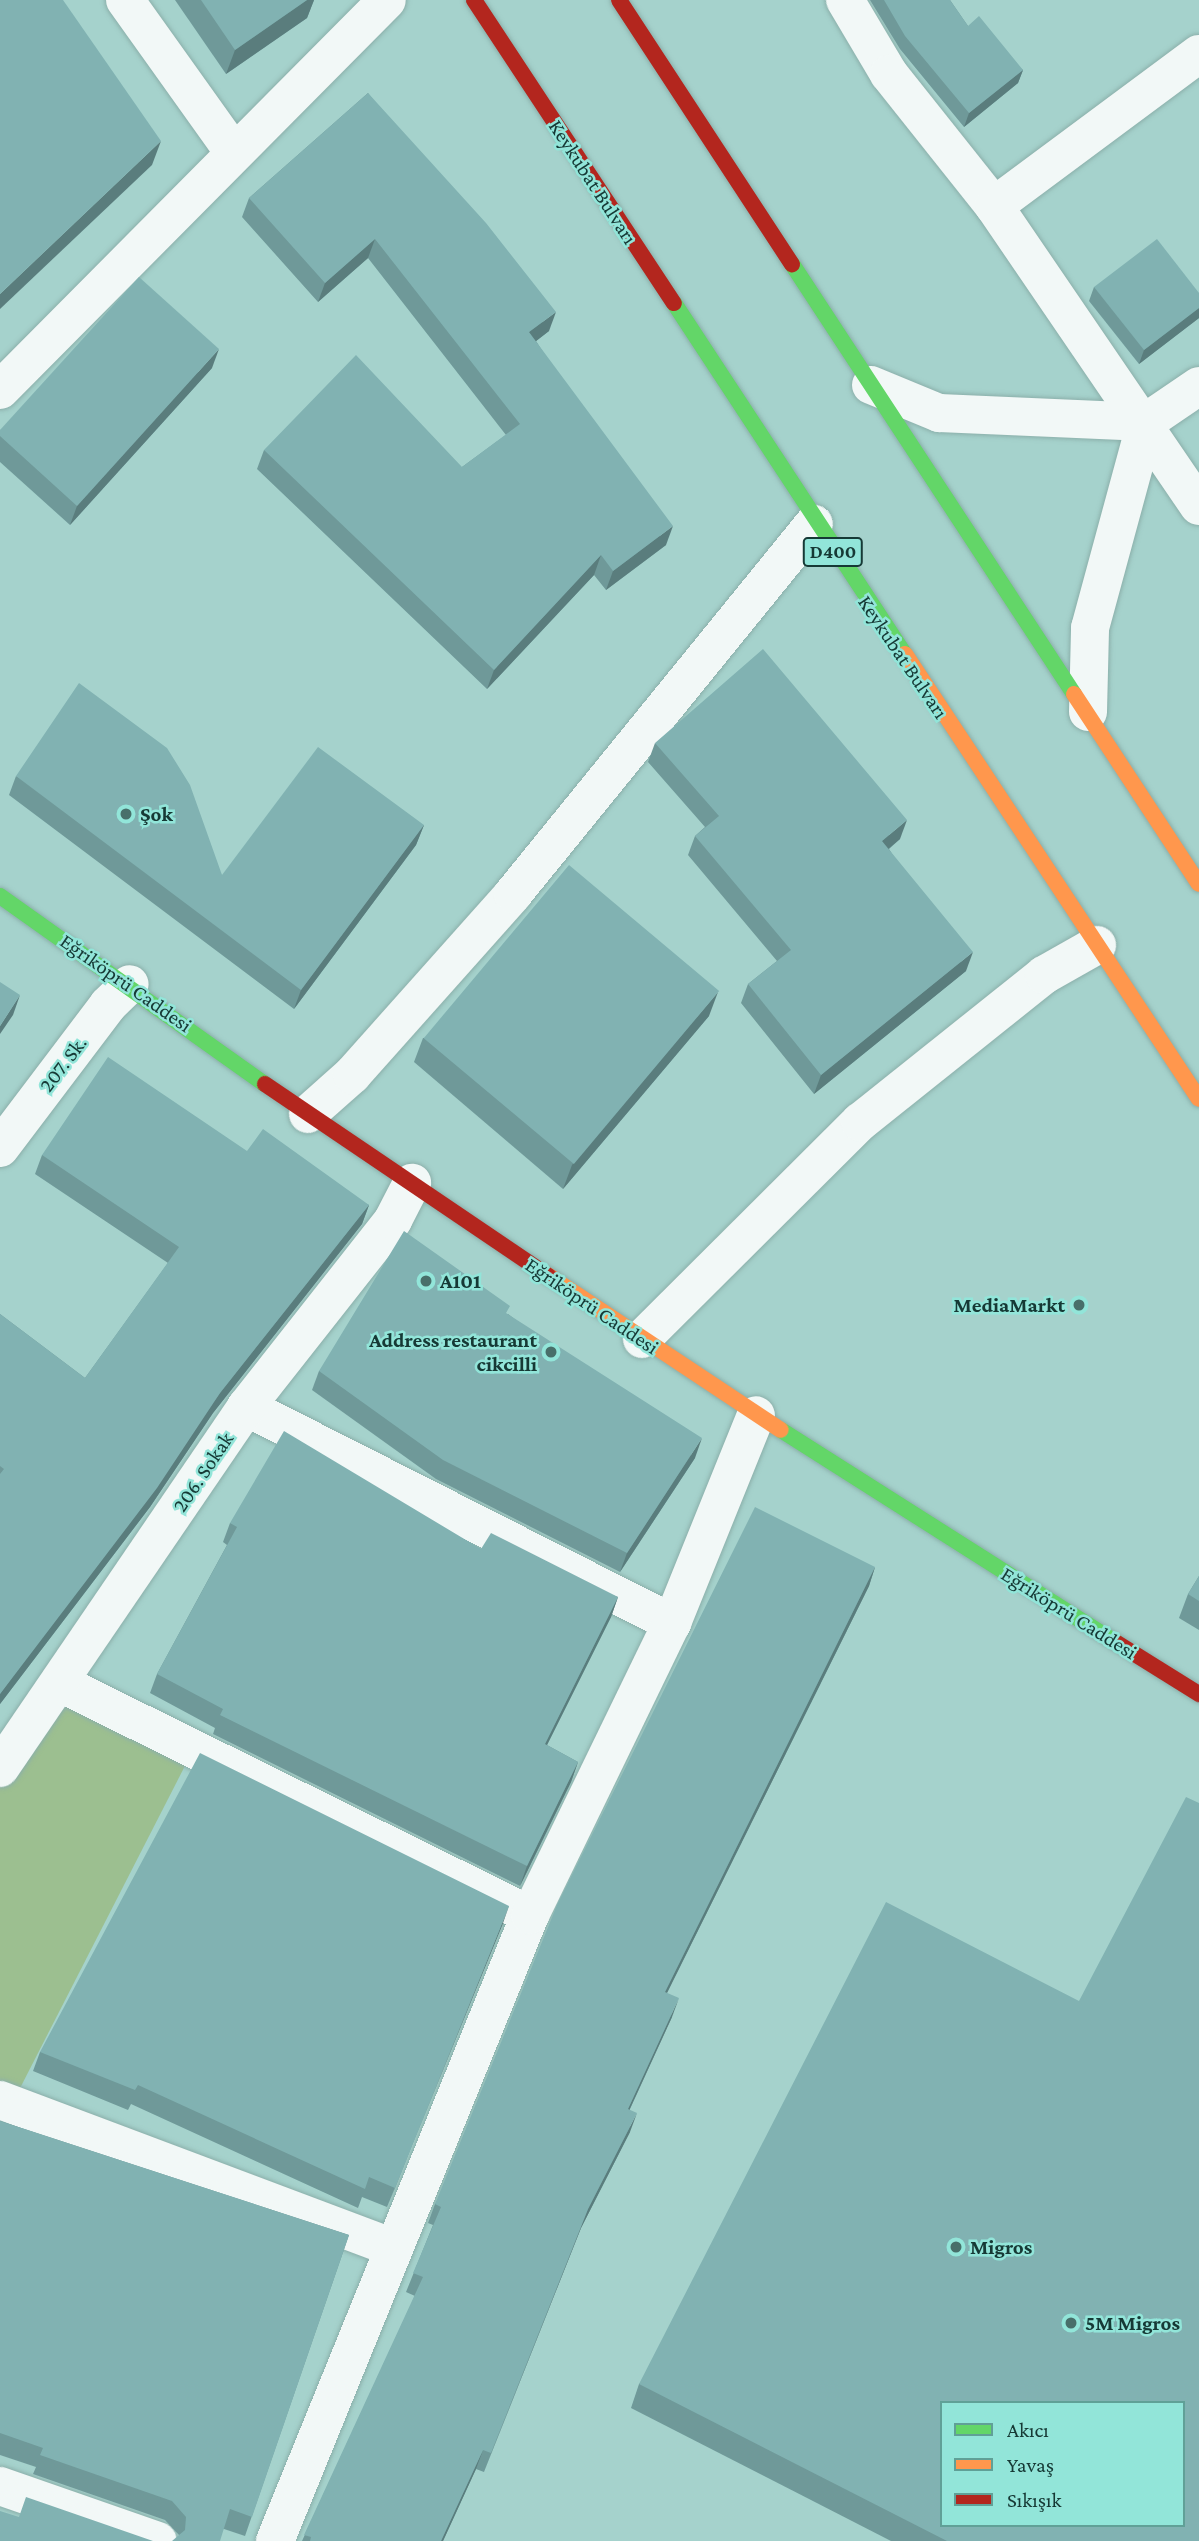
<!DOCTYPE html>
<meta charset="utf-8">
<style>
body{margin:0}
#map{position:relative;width:1199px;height:2541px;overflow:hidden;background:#a5d2cc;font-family:"Crimson Pro",serif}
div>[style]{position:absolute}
.green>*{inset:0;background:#9cbf90}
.roads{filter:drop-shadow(0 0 2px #8bafaa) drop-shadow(0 0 2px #8bafaa)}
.street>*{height:38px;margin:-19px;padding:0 19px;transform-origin:19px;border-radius:19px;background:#f2f8f7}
.fast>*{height:16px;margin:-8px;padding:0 8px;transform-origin:8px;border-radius:8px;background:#63d668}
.slow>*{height:16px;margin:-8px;padding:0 8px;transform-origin:8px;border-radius:8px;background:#ff974d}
.jam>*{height:16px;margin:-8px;padding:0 8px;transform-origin:8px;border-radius:8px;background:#b3261e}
.wall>*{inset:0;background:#6f9999}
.shaded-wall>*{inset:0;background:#5a7d7d}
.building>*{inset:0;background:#81b2b2;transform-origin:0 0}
.dots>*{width:19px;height:19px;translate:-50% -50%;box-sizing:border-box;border:4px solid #92e5d9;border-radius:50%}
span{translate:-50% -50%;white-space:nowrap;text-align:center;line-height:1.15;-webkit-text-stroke:5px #92e5d9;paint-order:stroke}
.shield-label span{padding:2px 5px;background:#92e5d9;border:2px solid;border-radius:5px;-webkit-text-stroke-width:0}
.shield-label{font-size:19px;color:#163935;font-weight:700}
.street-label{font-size:21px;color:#163935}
.poi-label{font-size:21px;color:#163935;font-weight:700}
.left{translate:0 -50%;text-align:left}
.right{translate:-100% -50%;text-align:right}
.legend{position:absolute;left:940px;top:2401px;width:245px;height:126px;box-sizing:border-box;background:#92e5d9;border:2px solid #60a097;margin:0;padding:9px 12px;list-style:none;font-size:21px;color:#163935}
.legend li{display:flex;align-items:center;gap:14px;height:35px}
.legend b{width:35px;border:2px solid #60a097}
</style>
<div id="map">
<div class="green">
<div style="clip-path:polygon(64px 1698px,188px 1760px,15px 2098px,0 2092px,0 1783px)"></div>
</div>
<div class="roads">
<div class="street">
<div style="left:125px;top:0;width:188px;rotate:54.5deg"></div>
<div style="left:845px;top:0;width:86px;rotate:59.3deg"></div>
<div style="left:889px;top:74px;width:169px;rotate:51.5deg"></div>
<div style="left:994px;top:206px;width:363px;rotate:55.7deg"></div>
<div style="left:994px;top:206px;width:255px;rotate:-36.6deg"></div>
<div style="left:871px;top:385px;width:74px;rotate:22.4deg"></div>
<div style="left:939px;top:413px;width:207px;rotate:2.5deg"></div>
<div style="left:1146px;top:422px;width:64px;rotate:-34.2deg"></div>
<div style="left:0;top:390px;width:549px;rotate:-45.22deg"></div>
<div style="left:1088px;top:712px;width:84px;rotate:-88.6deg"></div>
<div style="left:1090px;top:628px;width:213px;rotate:-74.8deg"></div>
<div style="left:308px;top:1114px;width:59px;rotate:-41.6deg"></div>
<div style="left:352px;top:1075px;width:242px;rotate:-48.3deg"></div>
<div style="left:513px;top:894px;width:477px;rotate:-50.9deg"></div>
<div style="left:0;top:1148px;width:179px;rotate:-52.9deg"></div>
<div style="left:108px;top:1005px;width:30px;rotate:-44deg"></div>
<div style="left:642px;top:1339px;width:308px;rotate:-44.9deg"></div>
<div style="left:860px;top:1122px;width:236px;rotate:-38.6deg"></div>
<div style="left:1044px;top:975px;width:61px;rotate:-29.5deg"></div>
<div style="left:246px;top:1407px;width:478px;rotate:26.9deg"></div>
<div style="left:62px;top:1684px;width:522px;rotate:26.27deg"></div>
<div style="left:0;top:1768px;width:437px;rotate:-55.7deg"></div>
<div style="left:246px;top:1407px;width:238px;rotate:-51.8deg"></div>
<div style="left:393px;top:1220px;width:42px;rotate:-62.8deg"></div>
<div style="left:0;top:2100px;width:418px;rotate:20.6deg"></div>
<div style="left:0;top:2486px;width:167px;rotate:19.2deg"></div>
<div style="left:275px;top:2541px;width:676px;rotate:-67.84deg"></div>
<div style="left:530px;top:1915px;width:325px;rotate:-64.1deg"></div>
<div style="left:672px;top:1623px;width:224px;rotate:-68deg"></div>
</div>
<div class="fast">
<div style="left:792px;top:264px;width:514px;rotate:56.74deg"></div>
<div style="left:674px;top:303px;width:420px;rotate:56.7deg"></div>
<div style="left:0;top:896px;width:325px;rotate:35.4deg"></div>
<div style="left:781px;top:1430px;width:398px;rotate:32.4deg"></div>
</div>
<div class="slow">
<div style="left:905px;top:654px;width:533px;rotate:56.55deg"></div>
<div style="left:1074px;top:694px;width:227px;rotate:56.7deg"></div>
<div style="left:549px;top:1276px;width:278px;rotate:33.6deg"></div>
</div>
<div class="jam">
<div style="left:474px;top:0;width:363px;rotate:56.6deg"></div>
<div style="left:619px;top:0;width:316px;rotate:56.8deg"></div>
<div style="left:265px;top:1084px;width:343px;rotate:34.1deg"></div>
<div style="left:1117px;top:1643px;width:97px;rotate:31.9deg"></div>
</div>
</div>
<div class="wall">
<div style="clip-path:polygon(175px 0,314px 0,307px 18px,226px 74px)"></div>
<div style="clip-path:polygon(870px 0,950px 0,968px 26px,1023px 70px,1018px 83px,964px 127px,900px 49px)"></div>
<div style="clip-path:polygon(368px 93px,549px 331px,536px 341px,666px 545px,606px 590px,594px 575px,487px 689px,257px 469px,264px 450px,462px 467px,506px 435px,368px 258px,318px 302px,242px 217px,249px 198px)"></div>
<div style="clip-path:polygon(1094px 287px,1199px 293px,1199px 318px,1139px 364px,1089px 301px)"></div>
<div style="clip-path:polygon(212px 368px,70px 525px,0 462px,0 430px)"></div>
<div style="clip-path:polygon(655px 743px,900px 839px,889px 849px,966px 971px,814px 1094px,741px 1003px,748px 984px,777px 961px,688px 855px,695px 836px,705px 827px,648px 762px)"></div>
<div style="clip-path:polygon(16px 776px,222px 875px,424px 825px,416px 845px,294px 1009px,9px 795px)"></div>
<div style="clip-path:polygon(709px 1016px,563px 1189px,414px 1062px,423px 1038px)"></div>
<div style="clip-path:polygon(247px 1151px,369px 1205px,362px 1224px,213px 1413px,150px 1507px,0 1704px,0 1314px,85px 1378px,168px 1263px,35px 1174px,42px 1155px)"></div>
<div style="clip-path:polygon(508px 1314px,695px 1458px,620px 1572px,436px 1479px,312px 1390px,319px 1371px)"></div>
<div style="clip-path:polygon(230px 1523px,481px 1549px,618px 1597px,611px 1617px,547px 1745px,578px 1762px,571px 1782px,520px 1886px,213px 1734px,215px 1728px,150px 1693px,157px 1674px,227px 1545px,223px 1542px)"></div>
<div style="clip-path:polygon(875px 1567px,869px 1586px,667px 1993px,672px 2017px,630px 2109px,630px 2132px,581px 2228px,484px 2472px,476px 2469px,443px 2541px,302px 2541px,415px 2296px,406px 2292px,433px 2225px,428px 2223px,435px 2204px)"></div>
<div style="clip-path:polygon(1199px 1576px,1199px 1630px,1179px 1618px,1188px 1594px)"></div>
<div style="clip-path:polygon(509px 1906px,387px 2207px,362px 2197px,358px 2208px,131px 2104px,128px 2110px,33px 2071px,40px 2052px)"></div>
<div style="clip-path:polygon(1079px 2001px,1199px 2541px,891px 2541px,631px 2408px,639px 2384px)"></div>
<div style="clip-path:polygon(0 2121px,349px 2235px,245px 2536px,224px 2529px,179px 2535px,165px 2520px,33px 2474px,36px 2467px,0 2455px)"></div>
</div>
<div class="shaded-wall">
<div style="clip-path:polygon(307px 0,314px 0,307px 18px,226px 74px,235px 50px)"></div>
<div style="clip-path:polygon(1023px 70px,1018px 83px,964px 127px,969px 113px)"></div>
<div style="clip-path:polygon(161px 141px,152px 165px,0 309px,0 294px)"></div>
<div style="clip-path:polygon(375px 239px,368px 258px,318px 302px,325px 283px)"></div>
<div style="clip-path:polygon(1199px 308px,1199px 318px,1139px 364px,1144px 350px)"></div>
<div style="clip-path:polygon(556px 312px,549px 331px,522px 352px,529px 332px)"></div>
<div style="clip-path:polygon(219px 349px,212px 368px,70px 525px,77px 506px)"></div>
<div style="clip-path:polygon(673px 526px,666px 545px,606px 590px,613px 571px)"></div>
<div style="clip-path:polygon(601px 555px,594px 575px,487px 689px,494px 670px)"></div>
<div style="clip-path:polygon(907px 820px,900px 839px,875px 860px,882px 841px)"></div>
<div style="clip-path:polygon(424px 825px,416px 845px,294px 1009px,301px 990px)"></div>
<div style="clip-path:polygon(973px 952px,966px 971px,814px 1094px,821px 1075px)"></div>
<div style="clip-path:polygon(718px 992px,709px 1016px,563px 1189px,572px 1165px)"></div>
<div style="clip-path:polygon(20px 995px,13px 1015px,0 1034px,0 1026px)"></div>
<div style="clip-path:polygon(369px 1205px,362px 1224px,213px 1413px,150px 1507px,0 1704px,0 1694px,220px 1393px)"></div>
<div style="clip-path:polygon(702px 1438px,695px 1458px,620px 1572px,627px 1553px)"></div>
<div style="clip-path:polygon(875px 1567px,869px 1586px,658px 2011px,665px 1992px)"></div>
<div style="clip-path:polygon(618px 1597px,611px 1617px,538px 1763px,545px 1744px)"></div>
<div style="clip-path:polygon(578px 1762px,571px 1782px,520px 1886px,527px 1866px)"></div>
<div style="clip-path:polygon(509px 1906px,502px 1926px,387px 2207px,395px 2188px)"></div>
<div style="clip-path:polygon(679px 1998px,672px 2017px,621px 2128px,628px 2109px)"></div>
<div style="clip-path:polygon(637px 2113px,630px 2132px,581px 2228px,484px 2472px,588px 2209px)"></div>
<div style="clip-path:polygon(483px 2450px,476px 2469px,443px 2541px,441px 2541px)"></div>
</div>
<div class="building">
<div style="clip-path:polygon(0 0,63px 0,161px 141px,0 294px)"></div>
<div style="clip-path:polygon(201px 0,307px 0,235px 50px)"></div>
<div style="clip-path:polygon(884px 0,950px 0,968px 26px,979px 16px,1023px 70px,969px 113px,905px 36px)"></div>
<div style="clip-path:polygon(368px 93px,486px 223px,556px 312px,529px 332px,673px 526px,613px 571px,601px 555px,494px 670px,264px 450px,356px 355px,462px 467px,520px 424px,375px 239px,325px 283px,249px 198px)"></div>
<div style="clip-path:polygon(1157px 239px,1199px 293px,1199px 308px,1144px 350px,1094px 287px)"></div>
<div style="clip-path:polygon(139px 277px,219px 349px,77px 506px,0 436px,0 430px)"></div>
<div style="clip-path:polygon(763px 649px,907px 820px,882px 841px,973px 952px,821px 1075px,748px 984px,791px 950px,695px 836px,719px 816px,655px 743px)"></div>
<div style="clip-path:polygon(79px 683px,167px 748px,190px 785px,222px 875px,318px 747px,424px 825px,301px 990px,16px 776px)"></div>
<div style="left:569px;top:865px;width:196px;height:226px;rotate:40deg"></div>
<div style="clip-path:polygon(0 982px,20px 995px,0 1026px)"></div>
<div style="clip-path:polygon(108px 1057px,247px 1151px,263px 1129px,369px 1205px,220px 1393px,157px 1488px,0 1694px,0 1474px,4px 1469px,0 1466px,0 1314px,85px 1378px,179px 1247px,42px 1155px)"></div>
<div style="clip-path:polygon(404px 1231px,510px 1306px,506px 1313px,702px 1438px,627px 1553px,443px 1460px,319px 1371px)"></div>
<div style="clip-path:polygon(284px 1431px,481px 1549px,491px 1533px,618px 1597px,545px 1744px,578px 1762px,527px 1866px,220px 1715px,223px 1709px,157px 1674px,237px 1527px,230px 1523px)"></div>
<div style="clip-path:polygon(755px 1507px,875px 1567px,665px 1992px,679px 1998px,628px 2109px,637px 2113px,588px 2209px,491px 2453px,483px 2450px,441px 2541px,310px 2541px,311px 2537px,304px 2535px,423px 2277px,413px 2273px,441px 2207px,435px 2204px,557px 1905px)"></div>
<div style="clip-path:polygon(1199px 1576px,1199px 1601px,1188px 1594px)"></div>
<div style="clip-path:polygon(200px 1753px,509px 1906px,395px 2188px,369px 2177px,365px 2189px,138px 2085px,135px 2090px,40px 2052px)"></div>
<div style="clip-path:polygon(evenodd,1186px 1797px,1199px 1803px,1199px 2541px,947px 2541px,639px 2384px,886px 1902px,1079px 2001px,1186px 1797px,942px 2403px,1183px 2403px,1183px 2525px,942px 2525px,942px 2403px)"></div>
<div style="clip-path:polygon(0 2121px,349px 2235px,252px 2517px,230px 2509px,220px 2541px,172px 2541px,185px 2530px,186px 2517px,172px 2501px,40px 2455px,43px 2448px,0 2433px)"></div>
<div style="clip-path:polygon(26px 2497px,153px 2541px,0 2541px,0 2511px,19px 2517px)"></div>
</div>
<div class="dots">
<div style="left:126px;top:814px;background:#486f6a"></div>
<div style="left:426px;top:1281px;background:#486f6a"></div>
<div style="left:1079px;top:1305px;background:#486f6a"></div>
<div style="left:551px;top:1352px;background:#486f6a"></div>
<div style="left:956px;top:2247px;background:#486f6a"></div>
<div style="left:1071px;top:2323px;background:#486f6a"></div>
</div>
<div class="shield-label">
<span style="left:833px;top:552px">D400</span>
</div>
<div class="street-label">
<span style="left:593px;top:182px;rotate:57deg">Keykubat Bulvarı</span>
<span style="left:903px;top:657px;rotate:56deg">Keykubat Bulvarı</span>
<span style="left:126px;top:983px;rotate:35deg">Eğriköprü Caddesi</span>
<span style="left:63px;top:1064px;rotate:-53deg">207. Sk.</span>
<span style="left:592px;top:1306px;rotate:34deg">Eğriköprü Caddesi</span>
<span style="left:203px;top:1472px;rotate:-56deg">206. Sokak</span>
<span style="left:1069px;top:1613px;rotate:32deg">Eğriköprü Caddesi</span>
</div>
<div class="poi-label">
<span class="left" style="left:140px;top:814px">Şok</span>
<span class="left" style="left:440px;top:1281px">A101</span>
<span class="right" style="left:1065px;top:1305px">MediaMarkt</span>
<span class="right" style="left:537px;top:1352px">Address restaurant<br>cikcilli</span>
<span class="left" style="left:970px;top:2247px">Migros</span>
<span class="left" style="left:1085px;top:2323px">5M Migros</span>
</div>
<ul class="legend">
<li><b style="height:9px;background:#63d668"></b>Akıcı</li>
<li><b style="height:9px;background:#ff974d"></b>Yavaş</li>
<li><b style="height:9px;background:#b3261e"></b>Sıkışık</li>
</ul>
</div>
